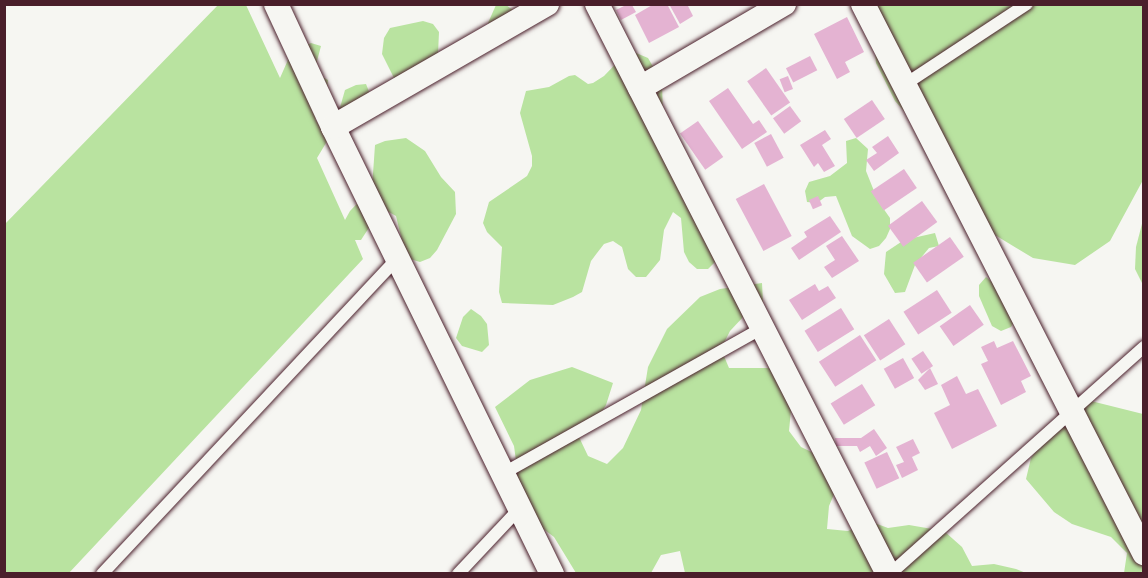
<!DOCTYPE html>
<style>
body{margin:0}
#map{position:relative;width:1148px;height:578px;overflow:hidden;background:#f6f6f2;font-family:Caveat,sans-serif}
div>[style]{position:absolute}
.green>*{inset:0;background:#b9e3a0}
.building>*{inset:0;background:#e4b3d2;transform-origin:0 0}
.roads{filter:drop-shadow(0 0 2px #4a1f2b) drop-shadow(0 0 2px #4a1f2b)}
.service>*{height:12px;margin:-6px;padding:0 6px;transform-origin:6px;border-radius:6px;background:#f6f6f2}
.minor>*{height:24px;margin:-12px;padding:0 12px;transform-origin:12px;border-radius:12px;background:#f6f6f2}
span{translate:-50% -50%;white-space:nowrap;text-align:center;line-height:1.15;-webkit-text-stroke:4.5px #f6f6f2;paint-order:stroke}
.frame{position:absolute;inset:0;border:6px solid #4a1f2b;pointer-events:none}
</style>
<div id="map">
<div class="green">
<div style="clip-path:polygon(219px 4px,246px 5px,280px 78px,291px 53px,311px 43px,321px 46px,316px 65px,319px 75px,328px 80px,326px 101px,315px 119px,329px 138px,317px 158px,345px 220px,350px 211px,372px 188px,375px 145px,385px 141px,406px 138px,425px 151px,441px 177px,455px 192px,456px 214px,437px 250px,430px 258px,420px 262px,410px 259px,404px 249px,396px 216px,387px 211px,372px 223px,361px 240px,355px 240px,363px 259px,68px 574px,5px 573px,4px 225px)"></div>
<div style="clip-path:polygon(496px 5px,506px 5px,520px 15px,487px 34px,488px 23px)"></div>
<div style="clip-path:polygon(871px 5px,1143px 5px,1143px 180px,1110px 241px,1075px 265px,1033px 258px,995px 235px,951px 164px,895px 101px,876px 63px)"></div>
<div style="clip-path:polygon(423px 21px,433px 24px,439px 32px,438px 54px,396px 82px,382px 54px,384px 38px,390px 28px)"></div>
<div style="clip-path:polygon(629px 50px,648px 58px,662px 82px,663px 118px,655px 145px,682px 153px,718px 252px,715px 262px,708px 269px,697px 269px,689px 262px,684px 252px,681px 218px,673px 212px,664px 230px,660px 260px,646px 277px,636px 277px,628px 269px,622px 247px,613px 241px,604px 244px,597px 253px,591px 261px,582px 292px,573px 297px,553px 305px,502px 303px,499px 292px,502px 247px,487px 232px,483px 223px,489px 202px,527px 176px,532px 166px,532px 156px,520px 113px,526px 91px,549px 87px,569px 76px,575px 75px,588px 84px,593px 83px,604px 76px)"></div>
<div style="clip-path:polygon(366px 84px,374px 104px,339px 111px,345px 90px,356px 85px)"></div>
<div style="clip-path:polygon(856px 138px,868px 149px,866px 171px,878px 201px,890px 218px,890px 229px,886px 238px,879px 246px,870px 249px,852px 236px,836px 196px,825px 197px,817px 203px,807px 202px,805px 191px,809px 182px,830px 176px,847px 163px,846px 141px)"></div>
<div style="clip-path:polygon(1143px 220px,1143px 285px,1135px 269px,1136px 247px)"></div>
<div style="clip-path:polygon(935px 233px,939px 246px,929px 248px,915px 265px,905px 292px,895px 293px,884px 274px,886px 252px,904px 240px)"></div>
<div style="clip-path:polygon(986px 277px,1005px 293px,1016px 319px,1011px 327px,1001px 331px,992px 326px,979px 296px,979px 285px)"></div>
<div style="clip-path:polygon(762px 283px,763px 303px,745px 315px,730px 331px,721px 349px,729px 368px,774px 368px,785px 388px,791px 410px,789px 431px,801px 447px,839px 465px,838px 485px,829px 506px,827px 529px,848px 531px,869px 521px,888px 528px,909px 525px,944px 531px,962px 547px,972px 566px,994px 564px,1016px 569px,1026px 573px,685px 573px,680px 551px,661px 555px,651px 573px,576px 573px,554px 537px,521px 512px,516px 490px,517px 468px,514px 446px,495px 407px,530px 380px,572px 367px,613px 383px,606px 405px,595px 423px,579px 437px,588px 456px,607px 464px,623px 448px,641px 410px,648px 367px,667px 329px,700px 297px,720px 289px)"></div>
<div style="clip-path:polygon(471px 309px,481px 316px,487px 324px,489px 345px,482px 352px,462px 346px,456px 338px,463px 317px)"></div>
<div style="clip-path:polygon(1091px 401px,1143px 414px,1143px 573px,1124px 573px,1127px 553px,1111px 537px,1072px 524px,1054px 512px,1026px 479px,1031px 458px,1056px 424px)"></div>
</div>
<div class="building">
<div style="clip-path:polygon(654px 4px,667px 4px,679px 27px,649px 43px,635px 15px)"></div>
<div style="clip-path:polygon(669px 4px,687px 4px,693px 16px,680px 24px)"></div>
<div style="clip-path:polygon(626px 5px,632px 5px,636px 12px,621px 20px,616px 10px)"></div>
<div style="clip-path:polygon(847px 17px,864px 52px,845px 62px,850px 72px,837px 79px,814px 34px)"></div>
<div style="left:810px;top:56px;width:16px;height:27px;rotate:63deg"></div>
<div style="left:766px;top:68px;width:42px;height:23px;rotate:55deg"></div>
<div style="left:788px;top:76px;width:14px;height:9px;rotate:69deg"></div>
<div style="clip-path:polygon(728px 88px,753px 124px,759px 120px,767px 132px,742px 149px,709px 101px)"></div>
<div style="left:872px;top:100px;width:23px;height:34px;rotate:56deg"></div>
<div style="left:790px;top:106px;width:19px;height:21px;rotate:54deg"></div>
<div style="left:698px;top:121px;width:44px;height:22px;rotate:55deg"></div>
<div style="clip-path:polygon(825px 130px,831px 139px,822px 145px,835px 166px,824px 172px,818px 163px,814px 167px,800px 145px)"></div>
<div style="left:771px;top:134px;width:27px;height:19px;rotate:62deg"></div>
<div style="clip-path:polygon(888px 136px,899px 153px,874px 171px,866px 160px,877px 153px,872px 147px)"></div>
<div style="left:904px;top:169px;width:23px;height:40px;rotate:56deg"></div>
<div style="left:764px;top:184px;width:59px;height:32px;rotate:62deg"></div>
<div style="left:818px;top:196px;width:10px;height:10px;rotate:66deg"></div>
<div style="left:922px;top:201px;width:26px;height:42px;rotate:54deg"></div>
<div style="clip-path:polygon(830px 216px,841px 232px,799px 260px,791px 248px,807px 237px,804px 232px)"></div>
<div style="clip-path:polygon(842px 236px,859px 261px,832px 278px,824px 267px,835px 260px,826px 246px)"></div>
<div style="left:950px;top:237px;width:24px;height:45px;rotate:55deg"></div>
<div style="clip-path:polygon(815px 284px,819px 291px,828px 286px,836px 298px,802px 320px,789px 300px)"></div>
<div style="left:937px;top:290px;width:27px;height:40px;rotate:57deg"></div>
<div style="left:970px;top:305px;width:24px;height:37px;rotate:55deg"></div>
<div style="left:841px;top:308px;width:25px;height:43px;rotate:58deg"></div>
<div style="left:889px;top:319px;width:30px;height:30px;rotate:57deg"></div>
<div style="left:860px;top:335px;width:30px;height:49px;rotate:57deg"></div>
<div style="clip-path:polygon(994px 341px,997px 348px,1013px 341px,1031px 376px,1021px 381px,1026px 392px,1001px 405px,981px 364px,988px 361px,981px 347px)"></div>
<div style="left:923px;top:351px;width:18px;height:14px;rotate:56deg"></div>
<div style="left:903px;top:358px;width:23px;height:22px;rotate:61deg"></div>
<div style="clip-path:polygon(930px 368px,938px 384px,925px 390px,918px 380px)"></div>
<div style="clip-path:polygon(957px 376px,966px 394px,978px 389px,997px 426px,952px 449px,934px 413px,950px 405px,941px 385px)"></div>
<div style="left:862px;top:384px;width:25px;height:37px;rotate:58deg"></div>
<div style="clip-path:polygon(874px 429px,887px 448px,876px 456px,870px 446px,860px 452px,857px 446px,836px 446px,835px 438px,861px 438px)"></div>
<div style="clip-path:polygon(913px 439px,920px 453px,912px 457px,918px 470px,902px 478px,896px 465px,904px 462px,896px 447px)"></div>
<div style="left:887px;top:452px;width:29px;height:25px;rotate:65deg"></div>
</div>
<div class="roads">
<div class="service">
<div style="left:904px;top:85px;width:147px;rotate:-33.4deg"></div>
<div style="left:502px;top:474px;width:298px;rotate:-29.3deg"></div>
<div style="left:102px;top:574px;width:432px;rotate:-46.9deg"></div>
<div style="left:458px;top:574px;width:89px;rotate:-46.8deg"></div>
<div style="left:890px;top:574px;width:341px;rotate:-41.8deg"></div>
</div>
<div class="minor">
<div style="left:276px;top:4px;width:136px;rotate:65.1deg"></div>
<div style="left:333px;top:127px;width:498px;rotate:63.9deg"></div>
<div style="left:597px;top:4px;width:640px;rotate:62.95deg"></div>
<div style="left:863px;top:4px;width:617px;rotate:62.89deg"></div>
<div style="left:640px;top:88px;width:167px;rotate:-30.3deg"></div>
<div style="left:333px;top:127px;width:247px;rotate:-29.9deg"></div>
</div>
</div>
<div class="frame"></div>
</div>
